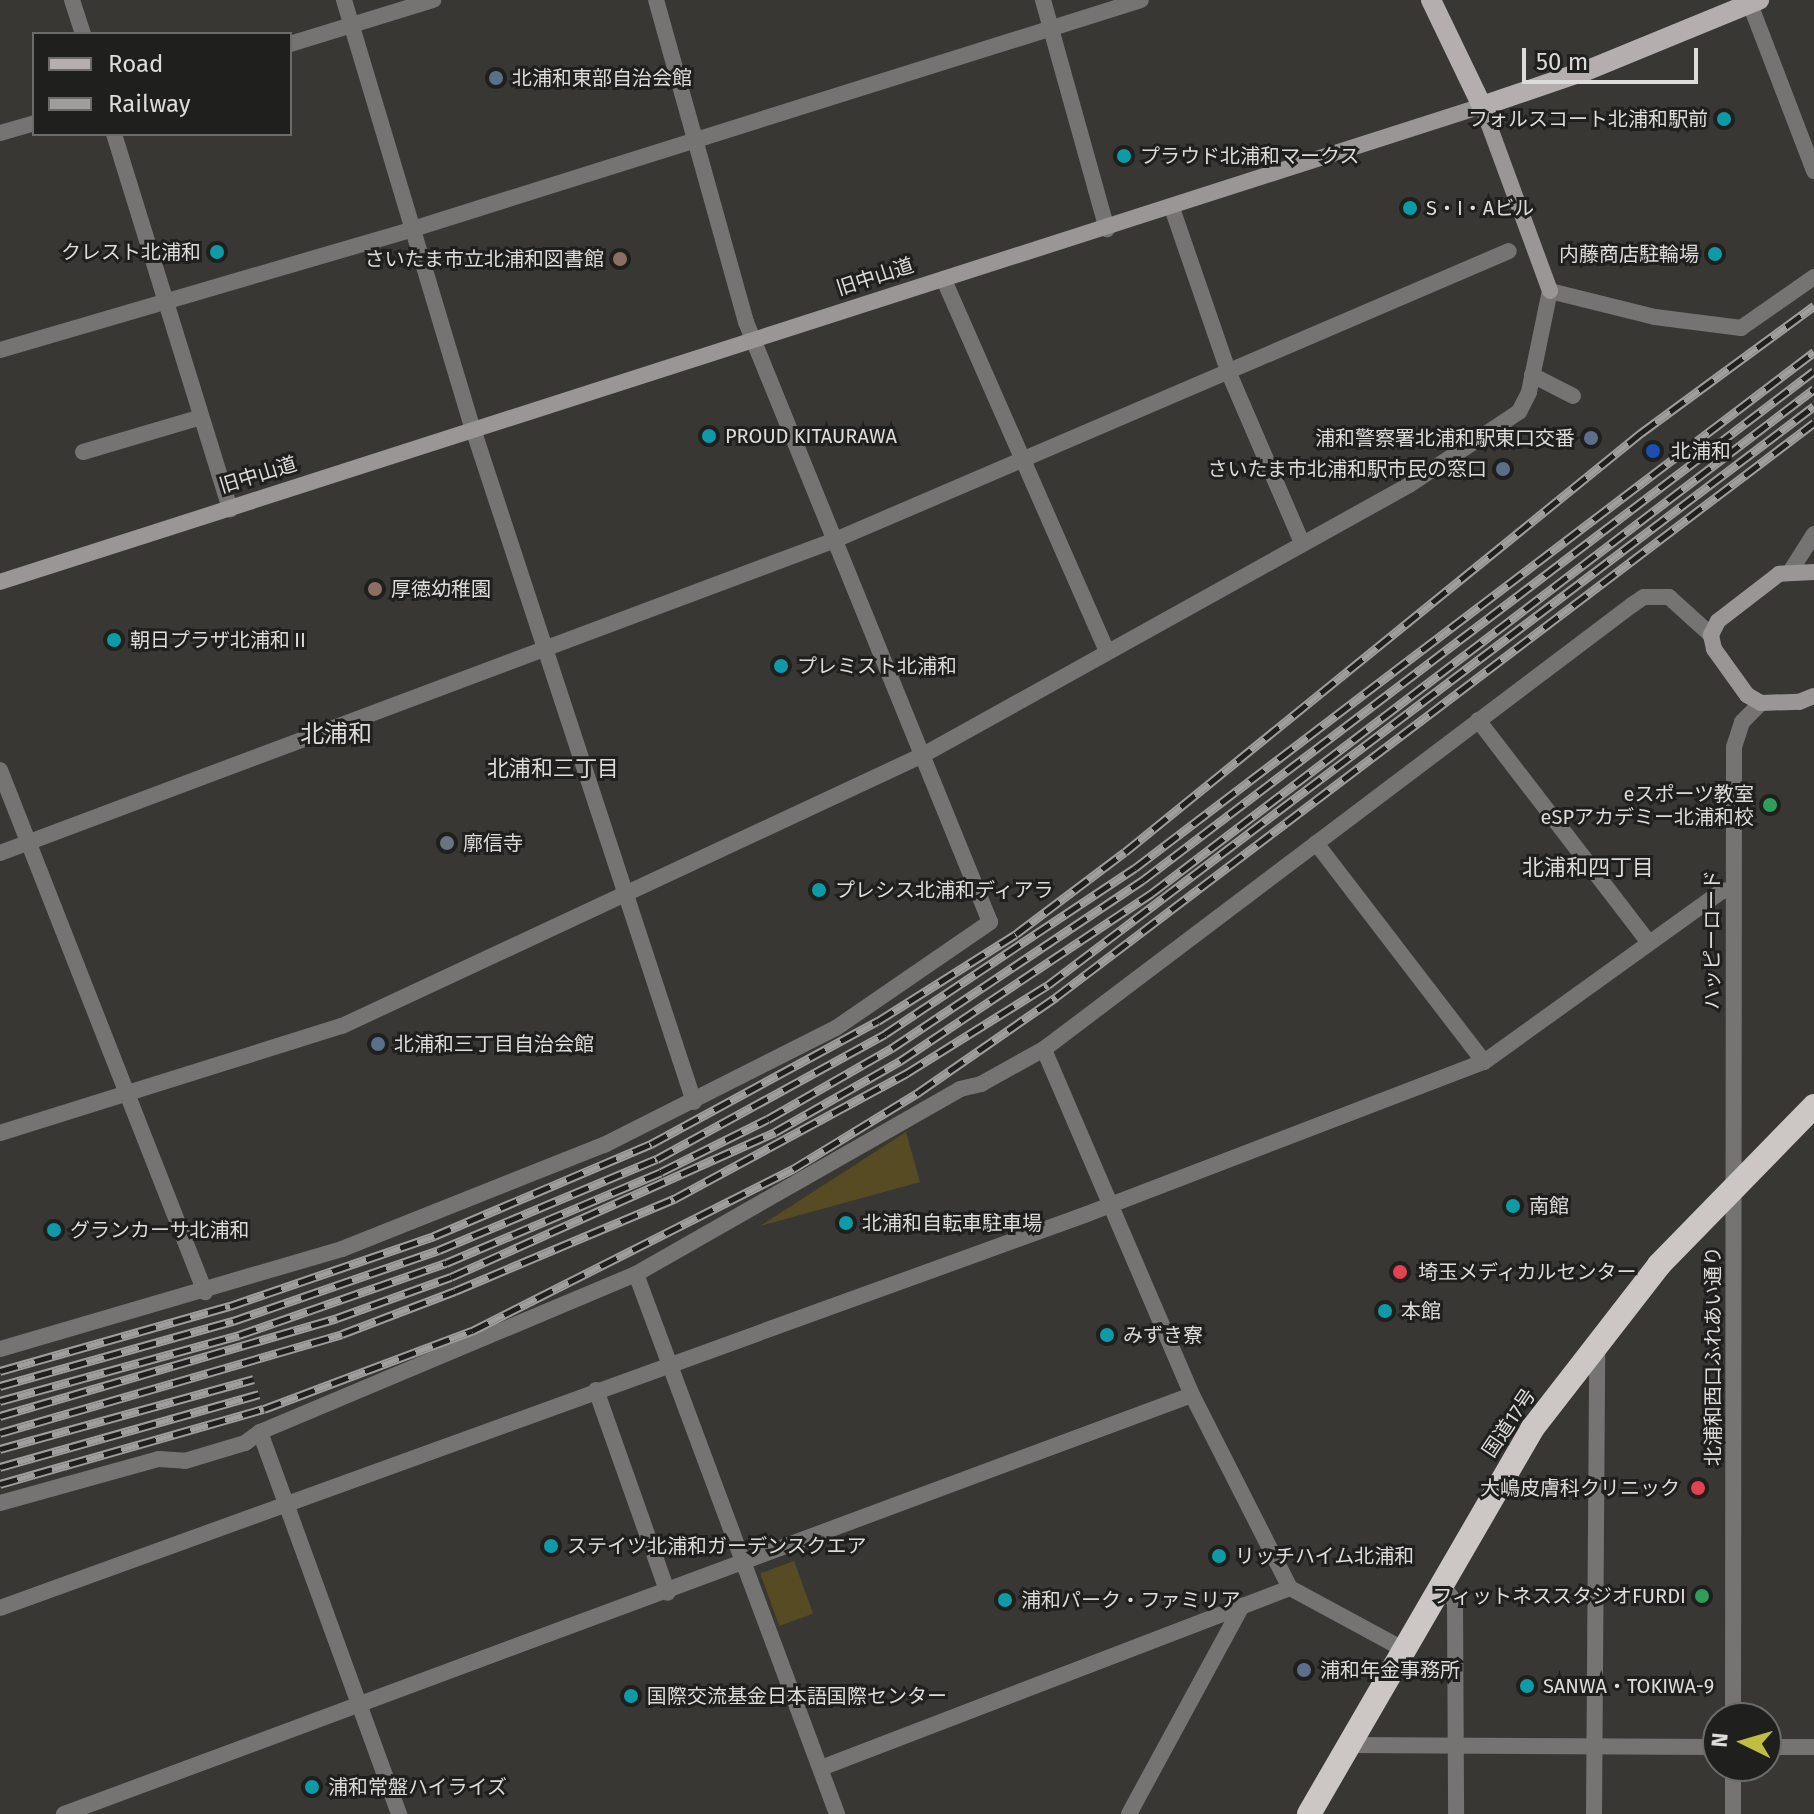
<!DOCTYPE html>
<meta charset="utf-8">
<style>
body{margin:0}
#map{position:relative;width:1814px;height:1814px;overflow:hidden;background:#383734;font-family:"Fira Sans","Noto Sans JP",sans-serif}
div>[style]{position:absolute}
.green>*{inset:0;background:#574b24;transform-origin:0 0}
.street>*{height:16px;margin:-8px;padding:0 8px;transform-origin:8px;border-radius:8px;background:#767473}
.secondary>*{height:16px;margin:-8px;padding:0 8px;transform-origin:8px;border-radius:8px;background:#999695}
.primary>*{height:20px;margin:-10px;padding:0 10px;transform-origin:10px;border-radius:10px;background:#b4afae}
.highway>*{height:24px;margin:-12px;padding:0 12px;transform-origin:12px;border-radius:12px;background:#ccc7c5}
.rail>*{height:9px;margin-top:-4.5px;transform-origin:0;background:repeating-linear-gradient(90deg,#1f1f1d 0 18px,#9f9e9c 0 36px);box-sizing:border-box;border-block:2px solid #9f9e9c}
.dots>*{width:22px;height:22px;translate:-50% -50%;box-sizing:border-box;border:4px solid #1f1f1d;border-radius:50%}
span{translate:-50% -50%;white-space:nowrap;text-align:center;line-height:1.15;-webkit-text-stroke:6px #1f1f1d;paint-order:stroke}
.poi-label{font-size:20px;color:#dddcda}
.left{translate:0 -50%;text-align:left}
.right{translate:-100% -50%;text-align:right}
.street-label{font-size:20px;color:#dddcda}
.neighbourhood-label{font-size:22px;color:#dddcda}
.quarter-label{font-size:24px;color:#dddcda}
.legend{position:absolute;left:32px;top:32px;width:260px;height:104px;box-sizing:border-box;background:#1f1f1d;border:2px solid #6b6b69;margin:0;padding:10px 14px;list-style:none;font-size:24px;color:#dddcda}
.legend li{display:flex;align-items:center;gap:16px;height:40px}
.legend b{width:40px;border:2px solid #6b6b69}
.north{position:absolute;left:1702px;top:1702px;width:80px;height:80px;box-sizing:border-box;background:#1f1f1d;border:2px solid #6b6b69;border-radius:50%;rotate:275deg;font-size:22px;font-weight:700;line-height:32px;text-align:center;color:#dddcda}
.north::after{content:'';display:block;margin:auto;width:28px;height:36px;background:#c0be40;clip-path:polygon(50% 0,100% 100%,50% 72%,0 100%)}
.scale{position:absolute;left:1522px;top:48px;width:176px;height:36px;box-sizing:border-box;border:4px solid #dddcda;border-top:0;padding-left:10px;font-size:24px;line-height:28px;white-space:nowrap;color:#dddcda;-webkit-text-stroke:6px #1f1f1d;paint-order:stroke}
</style>
<div id="map">
<div class="green">
<div style="clip-path:polygon(906px 1132px,920px 1182px,760px 1226px)"></div>
<div style="left:794px;top:1561px;width:56px;height:36px;rotate:70deg"></div>
</div>
<div class="street">
<div style="left:72px;top:0;width:36px;rotate:72deg"></div>
<div style="left:344px;top:0;width:451px;rotate:73.3deg"></div>
<div style="left:474px;top:432px;width:705px;rotate:71.82deg"></div>
<div style="left:1043px;top:0;width:238px;rotate:74.4deg"></div>
<div style="left:1750px;top:4px;width:179px;rotate:69deg"></div>
<div style="left:290px;top:44px;width:150px;rotate:-17.1deg"></div>
<div style="left:0;top:133px;width:35px;rotate:-16deg"></div>
<div style="left:114px;top:134px;width:393px;rotate:72.8deg"></div>
<div style="left:1172px;top:208px;width:172px;rotate:71deg"></div>
<div style="left:1228px;top:371px;width:187px;rotate:66.7deg"></div>
<div style="left:944px;top:280px;width:406px;rotate:66.3deg"></div>
<div style="left:0;top:350px;width:430px;rotate:-16.3deg"></div>
<div style="left:413px;top:229px;width:763px;rotate:-17.46deg"></div>
<div style="left:1532px;top:375px;width:46px;rotate:27.1deg"></div>
<div style="left:83px;top:452px;width:123px;rotate:-16.5deg"></div>
<div style="left:1790px;top:572px;width:45px;rotate:-57.7deg"></div>
<div style="left:1478px;top:720px;width:281px;rotate:52.5deg"></div>
<div style="left:0;top:770px;width:561px;rotate:68.56deg"></div>
<div style="left:1316px;top:843px;width:276px;rotate:52.5deg"></div>
<div style="left:0;top:853px;width:892px;rotate:-20.55deg"></div>
<div style="left:835px;top:540px;width:733px;rotate:-23.21deg"></div>
<div style="left:0;top:1133px;width:358px;rotate:-17.4deg"></div>
<div style="left:342px;top:1026px;width:641px;rotate:-25.01deg"></div>
<div style="left:923px;top:755px;width:556px;rotate:-29.05deg"></div>
<div style="left:1409px;top:485px;width:132px;rotate:-33.6deg"></div>
<div style="left:1519px;top:412px;width:22px;rotate:-63deg"></div>
<div style="left:1529px;top:392px;width:103px;rotate:-78.3deg"></div>
<div style="left:1550px;top:291px;width:108px;rotate:13.9deg"></div>
<div style="left:1655px;top:317px;width:87px;rotate:7.3deg"></div>
<div style="left:1741px;top:328px;width:89px;rotate:-34.9deg"></div>
<div style="left:636px;top:1274px;width:576px;rotate:69.58deg"></div>
<div style="left:0;top:1349px;width:356px;rotate:-16.3deg"></div>
<div style="left:342px;top:1249px;width:282px;rotate:-21.7deg"></div>
<div style="left:604px;top:1145px;width:260px;rotate:-26.8deg"></div>
<div style="left:836px;top:1028px;width:187px;rotate:-34.5deg"></div>
<div style="left:990px;top:922px;width:648px;rotate:-112.13deg"></div>
<div style="left:746px;top:322px;width:334px;rotate:-105.6deg"></div>
<div style="left:596px;top:1390px;width:215px;rotate:70.5deg"></div>
<div style="left:260px;top:1432px;width:407px;rotate:70deg"></div>
<div style="left:0;top:1503px;width:165px;rotate:-15.5deg"></div>
<div style="left:159px;top:1459px;width:26px;rotate:4deg"></div>
<div style="left:185px;top:1461px;width:63px;rotate:-16.7deg"></div>
<div style="left:245px;top:1443px;width:19px;rotate:-36deg"></div>
<div style="left:260px;top:1432px;width:408px;rotate:-22.8deg"></div>
<div style="left:636px;top:1274px;width:373px;rotate:-29.7deg"></div>
<div style="left:960px;top:1089px;width:22px;rotate:-13deg"></div>
<div style="left:981px;top:1084px;width:72px;rotate:-29.1deg"></div>
<div style="left:1440px;top:1582px;width:25px;rotate:53deg"></div>
<div style="left:1455px;top:1602px;width:212px;rotate:89.7deg"></div>
<div style="left:0;top:1608px;width:1156px;rotate:-19.92deg"></div>
<div style="left:1087px;top:1214px;width:425px;rotate:-21deg"></div>
<div style="left:1484px;top:1062px;width:293px;rotate:-35.7deg"></div>
<div style="left:1722px;top:891px;width:9px;rotate:-6deg"></div>
<div style="left:1401px;top:1648px;width:126px;rotate:-151.6deg"></div>
<div style="left:1290px;top:1588px;width:216px;rotate:-116.9deg"></div>
<div style="left:1192px;top:1395px;width:376px;rotate:-113.2deg"></div>
<div style="left:1044px;top:1049px;width:737px;rotate:-37.06deg"></div>
<div style="left:1632px;top:605px;width:14px;rotate:-34deg"></div>
<div style="left:1644px;top:597px;width:25px"></div>
<div style="left:1669px;top:597px;width:57px;rotate:42.1deg"></div>
<div style="left:1733px;top:1718px;width:971px;rotate:-89.94deg"></div>
<div style="left:1734px;top:747px;width:26px;rotate:-72deg"></div>
<div style="left:1742px;top:722px;width:27px;rotate:-45deg"></div>
<div style="left:1346px;top:1745px;width:372px;rotate:0.3deg"></div>
<div style="left:1766px;top:1747px;width:48px"></div>
<div style="left:821px;top:1768px;width:502px;rotate:-21deg"></div>
<div style="left:64px;top:1814px;width:1203px;rotate:-20.38deg"></div>
<div style="left:1129px;top:1814px;width:237px;rotate:-61.5deg"></div>
<div style="left:1594px;top:1814px;width:470px;rotate:-89.6deg"></div>
<div style="left:1733px;top:1814px;width:48px;rotate:-90deg"></div>
</div>
<div class="secondary">
<div style="left:1814px;top:572px;width:35px;rotate:177deg"></div>
<div style="left:1779px;top:574px;width:77px;rotate:142.4deg"></div>
<div style="left:1718px;top:621px;width:16px;rotate:117deg"></div>
<div style="left:1711px;top:635px;width:14px;rotate:78deg"></div>
<div style="left:1714px;top:649px;width:57px;rotate:54.3deg"></div>
<div style="left:1747px;top:695px;width:16px;rotate:30deg"></div>
<div style="left:1761px;top:703px;width:38px;rotate:-2deg"></div>
<div style="left:1799px;top:702px;width:16px;rotate:-22deg"></div>
<div style="left:0;top:582px;width:1557px;rotate:-17.81deg"></div>
<div style="left:1482px;top:106px;width:197px;rotate:69.8deg"></div>
</div>
<div class="primary">
<div style="left:1431px;top:0;width:118px;rotate:64.3deg"></div>
<div style="left:1482px;top:106px;width:112px;rotate:-18.8deg"></div>
<div style="left:1588px;top:70px;width:185px;rotate:-22.3deg"></div>
</div>
<div class="highway">
<div style="left:1309px;top:1814px;width:445px;rotate:-59.9deg"></div>
<div style="left:1532px;top:1429px;width:207px;rotate:-52.2deg"></div>
<div style="left:1659px;top:1265px;width:222px;rotate:-45.7deg"></div>
</div>
<div class="rail">
<div style="left:0;top:1371px;width:239px;rotate:-15.8deg"></div>
<div style="left:230px;top:1306px;width:216px;rotate:-18.9deg"></div>
<div style="left:434px;top:1236px;width:236px;rotate:-23deg"></div>
<div style="left:651px;top:1144px;width:258px;rotate:-28.5deg"></div>
<div style="left:878px;top:1021px;width:163px;rotate:-32.2deg"></div>
<div style="left:1016px;top:934px;width:136px;rotate:-37deg"></div>
<div style="left:1125px;top:852px;width:665px;rotate:-39.08deg"></div>
<div style="left:1641px;top:433px;width:215px;rotate:-36.3deg"></div>
<div style="left:0;top:1386px;width:242px;rotate:-15.6deg"></div>
<div style="left:233px;top:1321px;width:218px;rotate:-19deg"></div>
<div style="left:439px;top:1250px;width:236px;rotate:-22.7deg"></div>
<div style="left:657px;top:1159px;width:260px;rotate:-28.7deg"></div>
<div style="left:885px;top:1034px;width:300px;rotate:-33.6deg"></div>
<div style="left:1135px;top:868px;width:853px;rotate:-37.23deg"></div>
<div style="left:0;top:1401px;width:248px;rotate:-15.4deg"></div>
<div style="left:239px;top:1335px;width:219px;rotate:-19.2deg"></div>
<div style="left:446px;top:1263px;width:233px;rotate:-22.9deg"></div>
<div style="left:661px;top:1172px;width:119px;rotate:-26.4deg"></div>
<div style="left:768px;top:1119px;width:143px;rotate:-29.8deg"></div>
<div style="left:892px;top:1048px;width:302px;rotate:-33.8deg"></div>
<div style="left:1143px;top:880px;width:842px;rotate:-37.18deg"></div>
<div style="left:0;top:1416px;width:351px;rotate:-16.2deg"></div>
<div style="left:337px;top:1318px;width:121px;rotate:-19.8deg"></div>
<div style="left:451px;top:1277px;width:355px;rotate:-24.1deg"></div>
<div style="left:775px;top:1132px;width:144px;rotate:-29.6deg"></div>
<div style="left:900px;top:1061px;width:303px;rotate:-33.7deg"></div>
<div style="left:1152px;top:893px;width:832px;rotate:-37.28deg"></div>
<div style="left:0;top:1433px;width:356px;rotate:-16.1deg"></div>
<div style="left:342px;top:1334px;width:121px;rotate:-20.8deg"></div>
<div style="left:455px;top:1291px;width:238px;rotate:-22.8deg"></div>
<div style="left:674px;top:1199px;width:265px;rotate:-28.4deg"></div>
<div style="left:907px;top:1073px;width:166px;rotate:-32deg"></div>
<div style="left:1048px;top:985px;width:960px;rotate:-37.08deg"></div>
<div style="left:0;top:1449px;width:263px;rotate:-15.4deg"></div>
<div style="left:0;top:1467px;width:269px;rotate:-15.7deg"></div>
<div style="left:0;top:1484px;width:274px;rotate:-15.9deg"></div>
<div style="left:264px;top:1409px;width:222px;rotate:-20.6deg"></div>
<div style="left:472px;top:1331px;width:360px;rotate:-26.8deg"></div>
<div style="left:793px;top:1169px;width:148px;rotate:-31.4deg"></div>
<div style="left:919px;top:1092px;width:167px;rotate:-34.7deg"></div>
<div style="left:1056px;top:997px;width:951px;rotate:-37.14deg"></div>
</div>
<div class="dots">
<div style="left:496px;top:78px;background:#5c6f8a"></div>
<div style="left:1724px;top:119px;background:#0f9aa8"></div>
<div style="left:1124px;top:156px;background:#0f9aa8"></div>
<div style="left:1410px;top:208px;background:#0f9aa8"></div>
<div style="left:217px;top:252px;background:#0f9aa8"></div>
<div style="left:1715px;top:254px;background:#0f9aa8"></div>
<div style="left:620px;top:259px;background:#8d6e63"></div>
<div style="left:709px;top:436px;background:#0f9aa8"></div>
<div style="left:1591px;top:438px;background:#5c6f8a"></div>
<div style="left:1653px;top:451px;background:#1a4fb4"></div>
<div style="left:1503px;top:469px;background:#5c6f8a"></div>
<div style="left:375px;top:589px;background:#8d6e63"></div>
<div style="left:114px;top:640px;background:#0f9aa8"></div>
<div style="left:781px;top:666px;background:#0f9aa8"></div>
<div style="left:1770px;top:805px;background:#2e9e5b"></div>
<div style="left:447px;top:843px;background:#6b7280"></div>
<div style="left:819px;top:890px;background:#0f9aa8"></div>
<div style="left:378px;top:1044px;background:#5c6f8a"></div>
<div style="left:1513px;top:1206px;background:#0f9aa8"></div>
<div style="left:846px;top:1223px;background:#0f9aa8"></div>
<div style="left:54px;top:1230px;background:#0f9aa8"></div>
<div style="left:1400px;top:1272px;background:#e0444e"></div>
<div style="left:1385px;top:1311px;background:#0f9aa8"></div>
<div style="left:1107px;top:1335px;background:#0f9aa8"></div>
<div style="left:1698px;top:1488px;background:#e0444e"></div>
<div style="left:551px;top:1546px;background:#0f9aa8"></div>
<div style="left:1219px;top:1556px;background:#0f9aa8"></div>
<div style="left:1702px;top:1596px;background:#2e9e5b"></div>
<div style="left:1005px;top:1600px;background:#0f9aa8"></div>
<div style="left:1304px;top:1670px;background:#5c6f8a"></div>
<div style="left:1527px;top:1686px;background:#0f9aa8"></div>
<div style="left:631px;top:1696px;background:#0f9aa8"></div>
<div style="left:312px;top:1787px;background:#0f9aa8"></div>
</div>
<div class="poi-label">
<span class="left" style="left:512px;top:78px">北浦和東部自治会館</span>
<span class="right" style="left:1708px;top:119px">フォルスコート北浦和駅前</span>
<span class="left" style="left:1140px;top:156px">プラウド北浦和マークス</span>
<span class="left" style="left:1426px;top:208px">S・I・Aビル</span>
<span class="right" style="left:201px;top:252px">クレスト北浦和</span>
<span class="right" style="left:1699px;top:254px">内藤商店駐輪場</span>
<span class="right" style="left:604px;top:259px">さいたま市立北浦和図書館</span>
<span class="left" style="left:725px;top:436px">PROUD KITAURAWA</span>
<span class="right" style="left:1575px;top:438px">浦和警察署北浦和駅東口交番</span>
<span class="left" style="left:1671px;top:451px">北浦和</span>
<span class="right" style="left:1487px;top:469px">さいたま市北浦和駅市民の窓口</span>
<span class="left" style="left:391px;top:589px">厚徳幼稚園</span>
<span class="left" style="left:130px;top:640px">朝日プラザ北浦和Ⅱ</span>
<span class="left" style="left:797px;top:666px">プレミスト北浦和</span>
<span class="right" style="left:1754px;top:806px">eスポーツ教室<br>eSPアカデミー北浦和校</span>
<span class="left" style="left:463px;top:843px">廓信寺</span>
<span class="left" style="left:835px;top:890px">プレシス北浦和ディアラ</span>
<span class="left" style="left:394px;top:1044px">北浦和三丁目自治会館</span>
<span class="left" style="left:1529px;top:1206px">南館</span>
<span class="left" style="left:862px;top:1223px">北浦和自転車駐車場</span>
<span class="left" style="left:70px;top:1230px">グランカーサ北浦和</span>
<span class="left" style="left:1418px;top:1272px">埼玉メディカルセンター</span>
<span class="left" style="left:1401px;top:1311px">本館</span>
<span class="left" style="left:1123px;top:1335px">みずき寮</span>
<span class="right" style="left:1680px;top:1488px">大嶋皮膚科クリニック</span>
<span class="left" style="left:567px;top:1546px">ステイツ北浦和ガーデンスクエア</span>
<span class="left" style="left:1235px;top:1556px">リッチハイム北浦和</span>
<span class="right" style="left:1686px;top:1596px">フィットネススタジオFURDI</span>
<span class="left" style="left:1021px;top:1600px">浦和パーク・ファミリア</span>
<span class="left" style="left:1320px;top:1670px">浦和年金事務所</span>
<span class="left" style="left:1543px;top:1686px">SANWA・TOKIWA-9</span>
<span class="left" style="left:647px;top:1696px">国際交流基金日本語国際センター</span>
<span class="left" style="left:328px;top:1787px">浦和常盤ハイライズ</span>
</div>
<div class="street-label">
<span style="left:875px;top:277px;rotate:-18deg">旧中山道</span>
<span style="left:258px;top:475px;rotate:-17deg">旧中山道</span>
<span style="left:1712px;top:940px;rotate:-90deg">ハッピーロード</span>
<span style="left:1713px;top:1356px;rotate:-90deg">北浦和西口ふれあい通り</span>
<span style="left:1509px;top:1423px;rotate:-56deg">国道17号</span>
</div>
<div class="neighbourhood-label">
<span style="left:553px;top:769px">北浦和三丁目</span>
<span style="left:1588px;top:868px">北浦和四丁目</span>
</div>
<div class="quarter-label">
<span style="left:336px;top:735px">北浦和</span>
</div>
<ul class="legend">
<li><b style="height:10px;background:#b4afae"></b>Road</li>
<li><b style="height:10px;background:#9f9e9c"></b>Railway</li>
</ul>
<div class="north">N</div>
<div class="scale">50 m</div>
</div>
